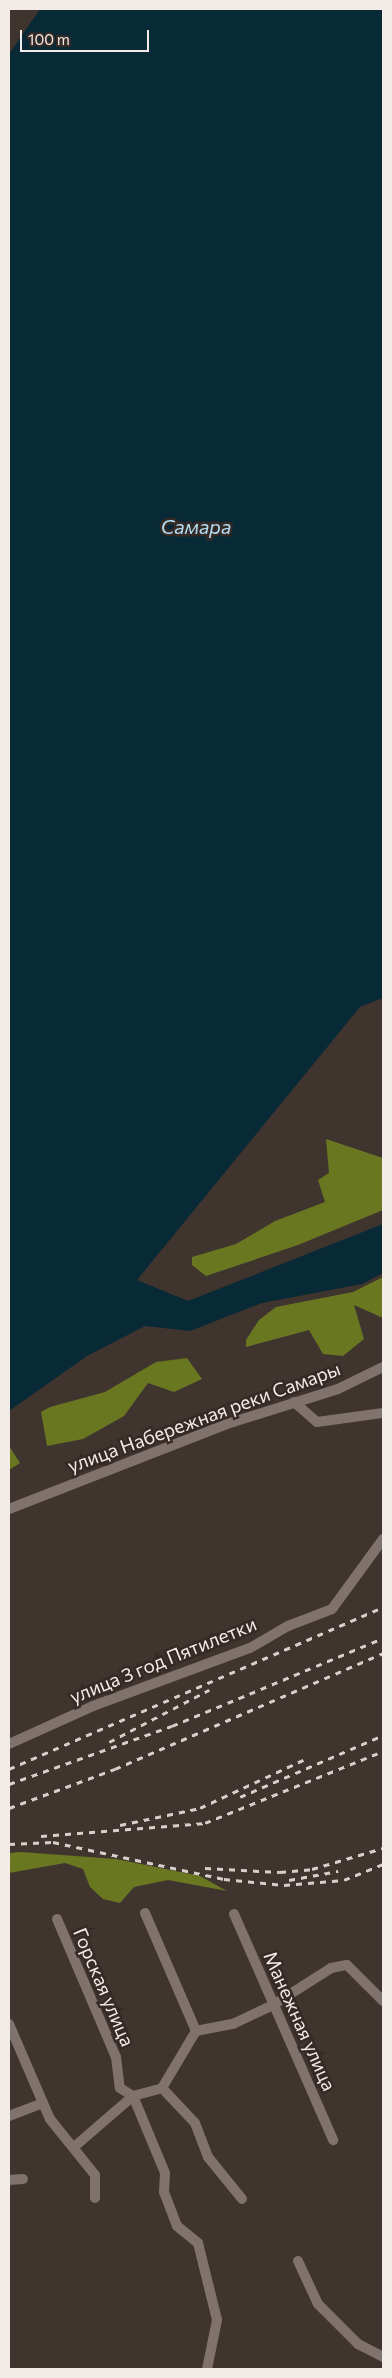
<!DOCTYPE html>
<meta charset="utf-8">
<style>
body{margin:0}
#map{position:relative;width:392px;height:2378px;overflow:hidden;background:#40342f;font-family:Commissioner,sans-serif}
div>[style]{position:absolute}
.forest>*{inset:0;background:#6a7721}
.water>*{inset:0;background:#082936}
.street>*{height:10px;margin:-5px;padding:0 5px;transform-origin:5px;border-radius:5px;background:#80726d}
.rail>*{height:2.5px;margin-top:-1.25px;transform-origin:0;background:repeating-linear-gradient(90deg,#d8cfcc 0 6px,transparent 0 12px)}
span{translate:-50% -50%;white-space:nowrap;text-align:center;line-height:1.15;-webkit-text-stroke:5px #352a25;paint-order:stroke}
.street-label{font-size:19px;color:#f3ebe8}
.water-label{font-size:20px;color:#b0ddf3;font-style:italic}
.frame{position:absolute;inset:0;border:10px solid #f3ebe8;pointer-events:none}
.scale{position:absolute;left:20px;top:30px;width:129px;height:22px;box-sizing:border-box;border:2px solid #f3ebe8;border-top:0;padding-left:6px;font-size:15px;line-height:18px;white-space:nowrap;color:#f3ebe8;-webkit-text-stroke:4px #352a25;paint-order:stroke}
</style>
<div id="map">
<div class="forest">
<div style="clip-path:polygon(326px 1139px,383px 1158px,383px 1210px,298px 1245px,206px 1276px,192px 1265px,192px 1257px,236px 1244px,275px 1221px,325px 1202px,318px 1180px,329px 1173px)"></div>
<div style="clip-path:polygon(383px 1277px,383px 1318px,354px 1305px,364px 1339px,343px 1356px,323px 1354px,309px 1330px,246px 1347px,246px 1340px,259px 1320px,276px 1307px,353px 1292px)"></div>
<div style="clip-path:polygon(187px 1358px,202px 1379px,174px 1392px,148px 1383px,124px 1416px,83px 1439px,47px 1446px,41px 1412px,50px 1407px,105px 1392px,156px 1362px)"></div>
<div style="clip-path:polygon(9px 1446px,20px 1463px,9px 1470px)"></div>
<div style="clip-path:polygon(21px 1852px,116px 1859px,200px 1876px,227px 1891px,168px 1880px,134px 1887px,120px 1903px,103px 1899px,90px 1887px,83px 1869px,65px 1863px,9px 1873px,9px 1853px)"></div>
</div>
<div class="water">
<div style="clip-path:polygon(40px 9px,383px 9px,383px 998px,360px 1007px,137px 1280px,188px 1301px,383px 1224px,383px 1273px,362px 1284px,262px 1303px,190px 1331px,145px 1326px,87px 1356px,9px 1411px,9px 54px)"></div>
</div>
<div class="street">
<div style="left:294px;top:1402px;width:30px;rotate:41deg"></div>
<div style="left:317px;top:1422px;width:67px;rotate:-7.8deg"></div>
<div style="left:9px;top:1509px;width:234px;rotate:-21.3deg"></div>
<div style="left:227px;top:1424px;width:116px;rotate:-17.5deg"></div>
<div style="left:338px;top:1389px;width:50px;rotate:-26.1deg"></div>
<div style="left:9px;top:1744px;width:92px;rotate:-24.3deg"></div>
<div style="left:93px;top:1706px;width:167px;rotate:-20.3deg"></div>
<div style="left:250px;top:1648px;width:44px;rotate:-30.1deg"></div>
<div style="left:288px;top:1626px;width:47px;rotate:-21.1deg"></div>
<div style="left:332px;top:1609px;width:87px;rotate:-53.9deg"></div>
<div style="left:145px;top:1913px;width:129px;rotate:66.6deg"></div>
<div style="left:234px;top:1914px;width:247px;rotate:66.3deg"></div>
<div style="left:57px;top:1919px;width:150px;rotate:66.9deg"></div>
<div style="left:116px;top:2057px;width:31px;rotate:83deg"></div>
<div style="left:120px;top:2088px;width:15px;rotate:32deg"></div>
<div style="left:133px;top:2096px;width:83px;rotate:67.4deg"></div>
<div style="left:165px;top:2173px;width:19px;rotate:93deg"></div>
<div style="left:164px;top:2192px;width:36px;rotate:69deg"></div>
<div style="left:177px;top:2226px;width:27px;rotate:39deg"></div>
<div style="left:198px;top:2243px;width:79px;rotate:76.1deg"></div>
<div style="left:217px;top:2320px;width:50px;rotate:101.5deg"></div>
<div style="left:9px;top:2024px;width:103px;rotate:66.7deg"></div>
<div style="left:50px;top:2119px;width:72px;rotate:51.2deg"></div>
<div style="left:95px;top:2175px;width:23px;rotate:90deg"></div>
<div style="left:162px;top:2088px;width:48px;rotate:46.7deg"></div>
<div style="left:195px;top:2123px;width:36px;rotate:69deg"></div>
<div style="left:208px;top:2157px;width:54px;rotate:51deg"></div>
<div style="left:9px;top:2116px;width:36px;rotate:-21deg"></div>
<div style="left:74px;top:2147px;width:78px;rotate:-40.8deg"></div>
<div style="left:133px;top:2096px;width:30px;rotate:-15deg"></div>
<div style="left:162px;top:2088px;width:66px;rotate:-59.2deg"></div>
<div style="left:196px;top:2031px;width:38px;rotate:-11deg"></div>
<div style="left:233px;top:2024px;width:44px;rotate:-25.4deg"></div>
<div style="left:273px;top:2005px;width:69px;rotate:-32.5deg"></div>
<div style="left:331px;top:1968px;width:16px;rotate:-11deg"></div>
<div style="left:347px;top:1965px;width:51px;rotate:45deg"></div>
<div style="left:9px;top:2180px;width:14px;rotate:-4deg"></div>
<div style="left:298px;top:2261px;width:47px;rotate:65.1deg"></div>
<div style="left:318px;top:2304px;width:57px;rotate:45deg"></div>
<div style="left:358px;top:2344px;width:28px;rotate:27deg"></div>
</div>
<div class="rail">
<div style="left:109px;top:1742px;width:113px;rotate:-27.5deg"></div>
<div style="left:9px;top:1769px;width:408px;rotate:-23.4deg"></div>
<div style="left:9px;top:1784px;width:173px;rotate:-19.6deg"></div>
<div style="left:172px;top:1726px;width:229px;rotate:-22.6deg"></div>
<div style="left:240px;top:1797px;width:156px;rotate:-23.4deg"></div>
<div style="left:9px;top:1808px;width:113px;rotate:-20.2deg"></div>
<div style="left:115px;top:1769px;width:292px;rotate:-23.4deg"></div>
<div style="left:120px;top:1825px;width:82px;rotate:-12deg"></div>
<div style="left:200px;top:1808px;width:114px;rotate:-25deg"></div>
<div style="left:41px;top:1836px;width:165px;rotate:-4.5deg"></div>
<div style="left:205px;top:1823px;width:192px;rotate:-22deg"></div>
<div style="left:9px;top:1844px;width:44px;rotate:-2.6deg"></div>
<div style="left:53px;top:1842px;width:175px;rotate:12.2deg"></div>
<div style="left:224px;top:1879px;width:60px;rotate:5.7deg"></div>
<div style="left:284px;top:1885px;width:60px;rotate:-4.8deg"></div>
<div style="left:344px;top:1880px;width:42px;rotate:-22.3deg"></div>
<div style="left:205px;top:1868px;width:75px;rotate:3.1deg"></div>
<div style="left:280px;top:1872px;width:32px;rotate:-5deg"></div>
<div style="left:312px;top:1869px;width:74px;rotate:-16.5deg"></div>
<div style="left:289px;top:1880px;width:50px;rotate:-10.4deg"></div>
</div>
<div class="street-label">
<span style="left:204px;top:1417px;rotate:-20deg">улица Набережная реки Самары</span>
<span style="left:163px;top:1660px;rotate:-22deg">улица 3 год Пятилетки</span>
<span style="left:104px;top:1987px;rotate:67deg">Горская улица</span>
<span style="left:300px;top:2021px;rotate:66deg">Манежная улица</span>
</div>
<div class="water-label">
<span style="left:196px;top:526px">Самара</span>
</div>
<div class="frame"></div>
<div class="scale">100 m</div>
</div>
